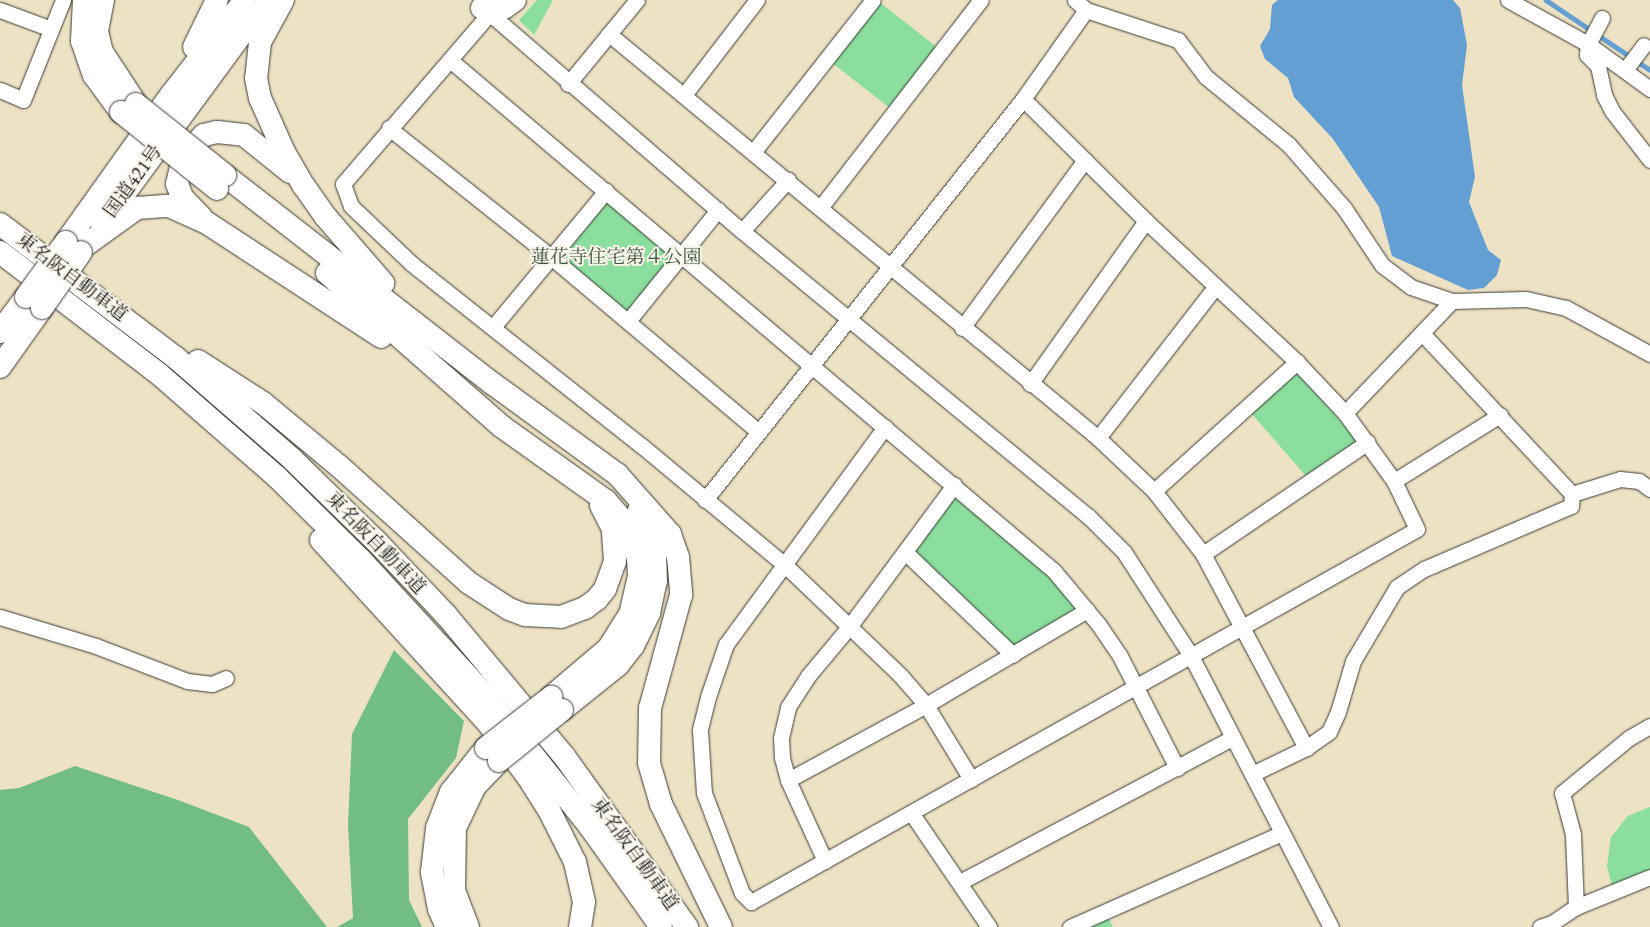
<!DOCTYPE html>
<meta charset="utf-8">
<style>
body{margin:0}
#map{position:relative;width:1650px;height:927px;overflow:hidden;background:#ede2c4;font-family:"EB Garamond","Noto Serif JP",serif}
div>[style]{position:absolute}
.green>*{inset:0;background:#8cde9e;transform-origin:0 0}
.forest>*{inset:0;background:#71bd85}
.water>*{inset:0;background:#639fd3}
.stream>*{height:4.5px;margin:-2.25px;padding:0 2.25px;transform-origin:2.25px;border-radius:2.25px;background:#639fd3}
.roads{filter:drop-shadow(0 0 1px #3b3a35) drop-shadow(0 0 1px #3b3a35)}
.minor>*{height:15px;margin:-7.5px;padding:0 7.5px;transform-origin:7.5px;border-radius:7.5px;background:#fff}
.highway>*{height:22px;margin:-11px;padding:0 11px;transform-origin:11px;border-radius:11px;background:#fff}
.bridges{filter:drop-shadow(0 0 1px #3b3a35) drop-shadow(0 0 1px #3b3a35)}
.highway-bridge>*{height:22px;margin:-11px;padding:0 11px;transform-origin:11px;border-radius:11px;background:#fff}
span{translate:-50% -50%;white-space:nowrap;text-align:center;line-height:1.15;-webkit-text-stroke:4px #f7f3e8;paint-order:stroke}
.street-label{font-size:19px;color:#1c1c1c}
.park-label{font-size:19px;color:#3e5643}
</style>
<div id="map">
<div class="green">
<div style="clip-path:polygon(537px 0,553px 0,534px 35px,519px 20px)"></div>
<div style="left:878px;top:1px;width:77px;height:77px;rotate:38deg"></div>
<div style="left:608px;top:201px;width:88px;height:75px;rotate:39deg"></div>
<div style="left:1295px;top:369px;width:98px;height:62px;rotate:49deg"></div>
<div style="clip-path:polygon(955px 494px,1049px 575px,1078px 609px,1014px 646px,914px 551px)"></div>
<div style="clip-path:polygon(1650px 807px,1650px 875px,1613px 890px,1607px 866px,1611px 837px,1628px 816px)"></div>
<div style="clip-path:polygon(1107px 915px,1113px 927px,1080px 927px)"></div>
</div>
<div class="forest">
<div style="clip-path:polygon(394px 650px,464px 721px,456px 758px,408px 819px,409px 900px,422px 927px,337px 927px,353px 918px,348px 825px,352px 734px)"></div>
<div style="clip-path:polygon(75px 766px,178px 800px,249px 827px,327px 927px,0 927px,0 790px,19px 788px)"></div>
</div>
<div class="water">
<div style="clip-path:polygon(1278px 0,1453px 0,1460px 8px,1467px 45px,1462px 85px,1475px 177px,1469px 202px,1488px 250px,1501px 260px,1497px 275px,1484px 288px,1468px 290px,1392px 256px,1379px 207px,1333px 139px,1294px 97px,1288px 78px,1265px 59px,1260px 46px,1270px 29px,1272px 5px)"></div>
</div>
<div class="stream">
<div style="left:1546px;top:0;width:125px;rotate:33.9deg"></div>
</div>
<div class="roads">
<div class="minor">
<div style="left:637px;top:0;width:44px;rotate:129.5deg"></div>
<div style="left:609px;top:34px;width:634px;rotate:39.56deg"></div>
<div style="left:1098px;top:438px;width:77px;rotate:43.4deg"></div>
<div style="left:1154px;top:491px;width:80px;rotate:52.1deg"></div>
<div style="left:1203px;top:554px;width:220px;rotate:62deg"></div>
<div style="left:1075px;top:0;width:15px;rotate:42deg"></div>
<div style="left:1086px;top:10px;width:97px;rotate:18.1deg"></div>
<div style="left:1178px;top:40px;width:46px;rotate:52.9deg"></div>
<div style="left:1206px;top:77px;width:106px;rotate:39.3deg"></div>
<div style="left:1288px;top:144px;width:85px;rotate:48.8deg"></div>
<div style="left:1344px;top:208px;width:69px;rotate:56.3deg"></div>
<div style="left:1382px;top:265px;width:36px;rotate:37deg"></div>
<div style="left:1411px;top:287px;width:43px;rotate:18.9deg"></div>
<div style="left:1452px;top:301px;width:74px;rotate:-1.5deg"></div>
<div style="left:1526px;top:299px;width:41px;rotate:12.7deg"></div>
<div style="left:1566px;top:308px;width:96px;rotate:28.7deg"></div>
<div style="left:1508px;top:0;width:91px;rotate:28.8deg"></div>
<div style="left:1588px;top:44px;width:77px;rotate:36deg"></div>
<div style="left:480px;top:5px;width:346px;rotate:40.8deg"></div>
<div style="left:742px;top:231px;width:448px;rotate:39.5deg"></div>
<div style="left:1088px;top:516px;width:51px;rotate:45deg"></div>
<div style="left:1124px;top:552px;width:121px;rotate:57.1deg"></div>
<div style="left:1190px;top:654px;width:307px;rotate:62.7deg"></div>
<div style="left:0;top:10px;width:54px;rotate:20.4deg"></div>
<div style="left:489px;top:14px;width:224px;rotate:130.7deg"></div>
<div style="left:343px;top:184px;width:23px;rotate:70deg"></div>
<div style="left:351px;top:206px;width:84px;rotate:43.6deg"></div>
<div style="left:412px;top:264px;width:293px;rotate:38.4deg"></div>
<div style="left:642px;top:446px;width:187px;rotate:39.8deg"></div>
<div style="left:786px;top:566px;width:158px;rotate:43.7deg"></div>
<div style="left:900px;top:675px;width:40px;rotate:49deg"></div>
<div style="left:926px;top:705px;width:87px;rotate:58.7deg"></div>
<div style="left:1602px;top:18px;width:30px;rotate:118deg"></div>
<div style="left:1588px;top:44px;width:11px;rotate:95deg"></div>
<div style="left:1587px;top:55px;width:16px;rotate:45deg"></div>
<div style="left:1598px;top:66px;width:30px;rotate:78deg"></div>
<div style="left:1604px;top:95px;width:18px;rotate:63deg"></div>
<div style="left:1612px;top:111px;width:62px;rotate:52.2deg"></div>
<div style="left:450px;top:60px;width:791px;rotate:40.23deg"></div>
<div style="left:1054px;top:571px;width:70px;rotate:50.2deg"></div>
<div style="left:1099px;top:625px;width:37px;rotate:56deg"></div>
<div style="left:1120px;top:656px;width:126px;rotate:63deg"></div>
<div style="left:1625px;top:70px;width:31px;rotate:-53deg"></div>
<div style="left:568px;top:84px;width:65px;rotate:-50.6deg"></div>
<div style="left:0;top:90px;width:25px;rotate:23deg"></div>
<div style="left:23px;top:100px;width:108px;rotate:-68.2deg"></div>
<div style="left:684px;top:95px;width:120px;rotate:-52.5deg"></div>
<div style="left:389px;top:128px;width:207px;rotate:38.5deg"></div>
<div style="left:551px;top:257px;width:272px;rotate:40.1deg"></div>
<div style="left:754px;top:151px;width:192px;rotate:-51.8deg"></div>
<div style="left:820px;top:208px;width:263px;rotate:-52.3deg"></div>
<div style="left:742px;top:231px;width:69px;rotate:-48deg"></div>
<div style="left:628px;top:321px;width:143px;rotate:-51deg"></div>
<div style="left:493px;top:327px;width:177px;rotate:-50.3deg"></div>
<div style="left:962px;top:328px;width:208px;rotate:-53.8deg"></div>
<div style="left:1030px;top:384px;width:200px;rotate:-54.6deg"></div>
<div style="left:1345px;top:413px;width:155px;rotate:-46.3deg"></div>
<div style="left:885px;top:427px;width:269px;rotate:126.2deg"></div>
<div style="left:726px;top:644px;width:56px;rotate:108.8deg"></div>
<div style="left:708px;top:697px;width:34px;rotate:104deg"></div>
<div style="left:700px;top:730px;width:63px;rotate:86.4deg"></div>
<div style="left:704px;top:793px;width:107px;rotate:69.2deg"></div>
<div style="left:742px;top:893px;width:13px;rotate:45deg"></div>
<div style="left:751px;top:902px;width:763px;rotate:-29.25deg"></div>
<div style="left:1417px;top:529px;width:53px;rotate:-115.6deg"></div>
<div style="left:1394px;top:481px;width:84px;rotate:-125.8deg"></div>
<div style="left:1345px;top:413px;width:70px;rotate:-133.3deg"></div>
<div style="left:1297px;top:362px;width:207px;rotate:-137deg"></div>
<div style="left:1146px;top:221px;width:173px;rotate:-135.2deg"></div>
<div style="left:1098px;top:438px;width:191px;rotate:-52.2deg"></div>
<div style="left:1394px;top:481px;width:125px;rotate:-31.9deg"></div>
<div style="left:1154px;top:491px;width:193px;rotate:-42.1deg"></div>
<div style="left:1572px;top:494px;width:50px;rotate:-17.4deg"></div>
<div style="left:1620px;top:479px;width:19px;rotate:6deg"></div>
<div style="left:1639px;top:481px;width:14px;rotate:36deg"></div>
<div style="left:705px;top:500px;width:512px;rotate:-51.58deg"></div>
<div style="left:1023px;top:99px;width:109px;rotate:-54.7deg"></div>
<div style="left:905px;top:552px;width:149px;rotate:43.6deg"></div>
<div style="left:1203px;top:554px;width:199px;rotate:-34.2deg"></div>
<div style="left:0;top:617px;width:100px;rotate:16.8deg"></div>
<div style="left:96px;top:646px;width:97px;rotate:21deg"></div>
<div style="left:187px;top:681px;width:25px;rotate:7deg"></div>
<div style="left:212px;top:684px;width:15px;rotate:-23deg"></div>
<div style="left:1252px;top:774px;width:60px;rotate:-25.7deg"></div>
<div style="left:1306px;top:748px;width:28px;rotate:-35deg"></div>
<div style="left:1329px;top:732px;width:22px;rotate:-66deg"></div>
<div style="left:1338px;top:712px;width:53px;rotate:-73.6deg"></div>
<div style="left:1353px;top:661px;width:86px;rotate:-59.3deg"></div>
<div style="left:1397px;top:587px;width:32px;rotate:-34deg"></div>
<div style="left:1424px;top:569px;width:160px;rotate:-23.2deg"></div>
<div style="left:1571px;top:506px;width:12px;rotate:-85deg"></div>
<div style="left:1572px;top:494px;width:220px;rotate:-133deg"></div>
<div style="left:788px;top:780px;width:157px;rotate:-28.5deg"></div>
<div style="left:926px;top:705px;width:187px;rotate:-30.5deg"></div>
<div style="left:912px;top:814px;width:137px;rotate:55.7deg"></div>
<div style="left:825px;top:861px;width:89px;rotate:-114.6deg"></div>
<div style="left:788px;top:780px;width:24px;rotate:-105deg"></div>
<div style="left:782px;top:757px;width:19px;rotate:-93deg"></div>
<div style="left:781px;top:738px;width:32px;rotate:-77deg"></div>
<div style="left:788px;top:707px;width:37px;rotate:-57deg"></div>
<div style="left:808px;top:676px;width:64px;rotate:-50.1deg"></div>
<div style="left:849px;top:627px;width:177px;rotate:-53.5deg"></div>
<div style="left:960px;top:882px;width:308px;rotate:-27.9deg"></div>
<div style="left:1576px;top:907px;width:80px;rotate:-22.1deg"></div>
<div style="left:1070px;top:927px;width:232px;rotate:-23.9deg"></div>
<div style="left:1540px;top:927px;width:13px;rotate:-18deg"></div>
<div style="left:1552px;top:923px;width:29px;rotate:-34deg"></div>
<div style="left:1576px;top:907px;width:73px;rotate:-92.4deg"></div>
<div style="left:1573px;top:834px;width:42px;rotate:-105deg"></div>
<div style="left:1562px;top:793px;width:87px;rotate:-39.4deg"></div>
<div style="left:1629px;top:738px;width:24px;rotate:-30deg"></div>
</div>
<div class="highway">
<div style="left:84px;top:0;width:41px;rotate:92.8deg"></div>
<div style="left:82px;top:41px;width:36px;rotate:71deg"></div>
<div style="left:94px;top:75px;width:46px;rotate:53.9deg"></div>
<div style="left:103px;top:0;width:32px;rotate:101deg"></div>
<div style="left:97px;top:31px;width:22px;rotate:77deg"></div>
<div style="left:102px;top:52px;width:62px;rotate:56.8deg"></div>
<div style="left:283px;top:0;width:48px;rotate:118.7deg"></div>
<div style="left:260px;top:42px;width:36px;rotate:96deg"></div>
<div style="left:256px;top:78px;width:20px;rotate:79deg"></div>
<div style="left:260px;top:98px;width:59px;rotate:66deg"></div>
<div style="left:284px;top:152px;width:39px;rotate:60deg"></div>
<div style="left:304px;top:186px;width:37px;rotate:55deg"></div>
<div style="left:325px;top:216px;width:89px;rotate:49.1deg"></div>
<div style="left:482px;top:8px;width:23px;rotate:-2deg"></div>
<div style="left:505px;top:7px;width:12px;rotate:-35deg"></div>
<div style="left:194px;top:47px;width:52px;rotate:-63.9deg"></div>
<div style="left:227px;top:177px;width:336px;rotate:37.9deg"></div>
<div style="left:492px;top:383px;width:155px;rotate:36.1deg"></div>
<div style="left:617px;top:474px;width:80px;rotate:48.5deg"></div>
<div style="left:670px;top:534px;width:24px;rotate:71deg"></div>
<div style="left:678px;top:557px;width:38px;rotate:85deg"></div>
<div style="left:681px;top:595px;width:117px;rotate:105.3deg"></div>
<div style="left:650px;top:708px;width:55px;rotate:91deg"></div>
<div style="left:649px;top:763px;width:43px;rotate:73.7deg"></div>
<div style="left:661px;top:804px;width:137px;rotate:64deg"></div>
<div style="left:201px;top:217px;width:28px;rotate:-134deg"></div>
<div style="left:182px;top:197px;width:14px;rotate:-111deg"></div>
<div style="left:177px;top:184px;width:27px;rotate:-77deg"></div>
<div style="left:183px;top:158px;width:31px;rotate:-48deg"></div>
<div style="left:204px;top:135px;width:13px;rotate:-13deg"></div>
<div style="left:217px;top:132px;width:27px;rotate:6deg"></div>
<div style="left:244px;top:135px;width:59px;rotate:38.8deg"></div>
<div style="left:0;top:224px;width:221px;rotate:37.3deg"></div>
<div style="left:176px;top:358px;width:154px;rotate:41deg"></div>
<div style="left:292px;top:459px;width:119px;rotate:44.3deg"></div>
<div style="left:377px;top:542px;width:100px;rotate:46.6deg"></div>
<div style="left:446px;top:615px;width:184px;rotate:50.1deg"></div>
<div style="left:564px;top:756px;width:211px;rotate:54.3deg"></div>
<div style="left:102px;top:224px;width:257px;rotate:-53.7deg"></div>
<div style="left:254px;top:17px;width:25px;rotate:-43deg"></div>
<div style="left:66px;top:242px;width:181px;rotate:-54.5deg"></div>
<div style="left:171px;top:95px;width:120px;rotate:-52.1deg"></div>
<div style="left:87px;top:244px;width:62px;rotate:-35.8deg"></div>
<div style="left:137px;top:208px;width:32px;rotate:-4deg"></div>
<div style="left:169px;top:206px;width:42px;rotate:24.1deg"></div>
<div style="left:207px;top:223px;width:208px;rotate:33.2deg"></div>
<div style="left:0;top:252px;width:200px;rotate:37.5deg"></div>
<div style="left:159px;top:374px;width:157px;rotate:41.1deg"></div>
<div style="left:277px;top:477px;width:117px;rotate:44.7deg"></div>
<div style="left:360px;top:559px;width:186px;rotate:47.4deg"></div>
<div style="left:486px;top:696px;width:169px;rotate:51.5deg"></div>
<div style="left:591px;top:828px;width:121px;rotate:54.7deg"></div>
<div style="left:327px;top:273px;width:232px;rotate:41.3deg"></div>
<div style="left:501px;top:426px;width:129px;rotate:35.5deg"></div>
<div style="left:606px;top:501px;width:33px;rotate:49deg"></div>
<div style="left:628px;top:526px;width:34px;rotate:73deg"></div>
<div style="left:638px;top:558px;width:18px;rotate:87deg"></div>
<div style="left:639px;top:576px;width:39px;rotate:103deg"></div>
<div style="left:630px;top:614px;width:40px;rotate:122deg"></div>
<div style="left:609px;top:648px;width:76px;rotate:139.8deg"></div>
<div style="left:0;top:332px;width:44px;rotate:-53.4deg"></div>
<div style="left:198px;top:361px;width:77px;rotate:32.9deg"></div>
<div style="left:263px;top:403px;width:99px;rotate:39.7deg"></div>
<div style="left:339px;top:466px;width:175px;rotate:42deg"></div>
<div style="left:469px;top:583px;width:48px;rotate:33deg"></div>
<div style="left:509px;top:609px;width:17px;rotate:21deg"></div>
<div style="left:525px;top:615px;width:36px;rotate:3deg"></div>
<div style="left:561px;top:617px;width:26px;rotate:-21deg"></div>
<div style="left:585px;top:608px;width:15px;rotate:-37deg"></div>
<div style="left:597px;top:599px;width:13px;rotate:-51deg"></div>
<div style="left:605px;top:589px;width:30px;rotate:-70deg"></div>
<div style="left:615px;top:561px;width:32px;rotate:-94deg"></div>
<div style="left:613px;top:529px;width:27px;rotate:-117deg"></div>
<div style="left:0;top:367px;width:72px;rotate:-54.6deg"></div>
<div style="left:321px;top:540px;width:248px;rotate:47.6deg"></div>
<div style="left:488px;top:723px;width:67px;rotate:53.5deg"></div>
<div style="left:528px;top:777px;width:41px;rotate:57.8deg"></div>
<div style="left:550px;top:812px;width:56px;rotate:63.4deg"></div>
<div style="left:575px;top:862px;width:41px;rotate:77.3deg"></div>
<div style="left:584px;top:902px;width:25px;rotate:99deg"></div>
<div style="left:562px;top:710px;width:72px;rotate:-38.8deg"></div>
<div style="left:618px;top:665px;width:24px;rotate:-52deg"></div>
<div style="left:633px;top:646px;width:37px;rotate:-64deg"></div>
<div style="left:649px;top:613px;width:33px;rotate:-78deg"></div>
<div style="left:656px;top:581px;width:36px;rotate:-92deg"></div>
<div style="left:655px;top:545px;width:16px;rotate:-104deg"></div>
<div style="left:651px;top:529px;width:22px;rotate:-124deg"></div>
<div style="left:447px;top:927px;width:20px;rotate:-114deg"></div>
<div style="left:439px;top:909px;width:38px;rotate:-101deg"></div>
<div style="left:432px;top:872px;width:44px;rotate:-83.5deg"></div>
<div style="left:437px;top:828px;width:39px;rotate:-69deg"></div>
<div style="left:451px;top:792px;width:56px;rotate:-51.5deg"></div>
<div style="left:468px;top:927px;width:40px;rotate:-111deg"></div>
<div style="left:454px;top:890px;width:62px;rotate:-89.1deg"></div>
<div style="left:455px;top:828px;width:47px;rotate:-64.5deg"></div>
<div style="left:475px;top:786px;width:35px;rotate:-46deg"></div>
</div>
</div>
<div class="bridges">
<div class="highway-bridge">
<div style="left:136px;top:104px;width:114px;rotate:38.6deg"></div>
<div style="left:121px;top:112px;width:123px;rotate:38.7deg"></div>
<div style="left:26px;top:297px;width:68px;rotate:-54deg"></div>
<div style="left:42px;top:308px;width:68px;rotate:-55.1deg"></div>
<div style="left:486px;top:748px;width:83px;rotate:-38.1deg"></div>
<div style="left:499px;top:761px;width:81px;rotate:-39deg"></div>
</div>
</div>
<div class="street-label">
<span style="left:133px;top:181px;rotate:-54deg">国道421号</span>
<span style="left:72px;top:277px;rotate:37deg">東名阪自動車道</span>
<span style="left:376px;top:543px;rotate:46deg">東名阪自動車道</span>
<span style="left:635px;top:854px;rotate:54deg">東名阪自動車道</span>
</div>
<div class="park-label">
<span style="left:616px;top:257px">蓮花寺住宅第４公園</span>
</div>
</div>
